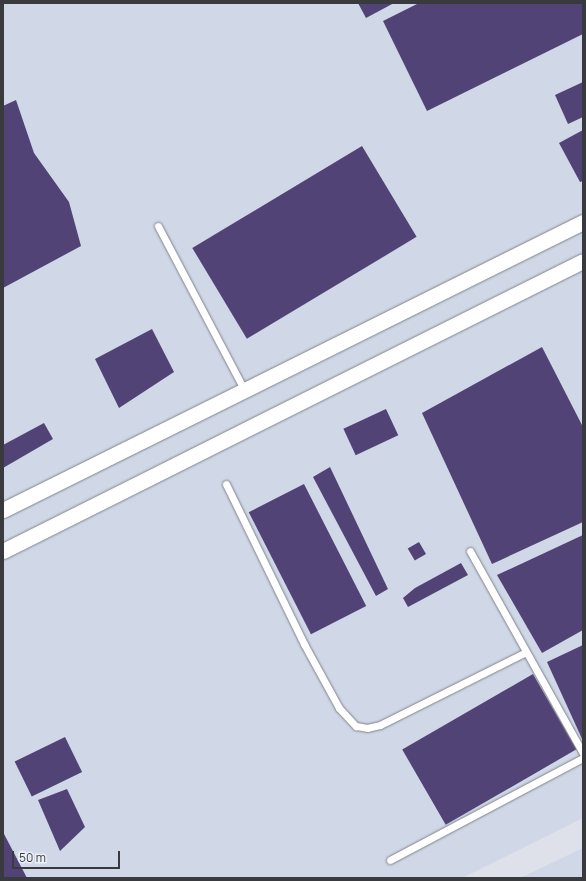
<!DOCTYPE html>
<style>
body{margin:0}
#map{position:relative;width:586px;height:881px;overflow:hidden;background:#dee1ea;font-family:Manrope,sans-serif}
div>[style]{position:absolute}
.built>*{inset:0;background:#d0d7e6}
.building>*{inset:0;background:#514376;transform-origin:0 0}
.roads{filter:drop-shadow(0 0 1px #81848c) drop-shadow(0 0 1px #81848c)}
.service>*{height:7px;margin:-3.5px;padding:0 3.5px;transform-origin:3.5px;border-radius:3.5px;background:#fff}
.minor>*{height:15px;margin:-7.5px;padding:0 7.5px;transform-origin:7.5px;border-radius:7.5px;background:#fff}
span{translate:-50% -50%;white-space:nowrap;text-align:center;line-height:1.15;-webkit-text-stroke:4px #ebeff7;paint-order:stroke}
.frame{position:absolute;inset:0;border:4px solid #393a3e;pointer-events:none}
.scale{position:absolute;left:12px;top:851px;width:108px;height:18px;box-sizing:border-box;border:2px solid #393a3e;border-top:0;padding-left:5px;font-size:12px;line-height:14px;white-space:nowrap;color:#393a3e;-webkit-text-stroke:3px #ebeff7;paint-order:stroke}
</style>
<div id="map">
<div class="built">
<div style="clip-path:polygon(3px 3px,583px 3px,583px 818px,462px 878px,3px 878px)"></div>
<div style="clip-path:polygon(583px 848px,583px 878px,520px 878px)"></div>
</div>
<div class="building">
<div style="clip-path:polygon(358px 3px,394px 3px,366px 18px)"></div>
<div style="clip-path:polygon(419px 3px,583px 3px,583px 34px,427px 111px,383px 21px)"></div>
<div style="clip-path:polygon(583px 82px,583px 117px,568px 124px,555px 95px)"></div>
<div style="clip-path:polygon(16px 100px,34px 153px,69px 202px,81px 246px,3px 288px,3px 106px)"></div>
<div style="clip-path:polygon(583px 130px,583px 181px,580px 182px,559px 143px)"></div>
<div style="left:362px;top:146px;width:106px;height:198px;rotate:59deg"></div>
<div style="clip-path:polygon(152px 329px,174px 372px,119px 408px,95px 359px)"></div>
<div style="clip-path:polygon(542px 347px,583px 427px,583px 522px,492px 564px,422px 413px)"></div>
<div style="left:386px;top:409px;width:29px;height:47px;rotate:65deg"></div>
<div style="clip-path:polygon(44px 423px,53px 439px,3px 468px,3px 445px)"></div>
<div style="clip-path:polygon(330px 467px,388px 589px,376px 596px,313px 477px)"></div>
<div style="left:304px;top:484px;width:137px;height:62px;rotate:63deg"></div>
<div style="clip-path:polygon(583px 535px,583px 630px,542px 653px,497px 575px)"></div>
<div style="left:419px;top:542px;width:14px;height:13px;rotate:60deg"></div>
<div style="clip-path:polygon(461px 563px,468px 575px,408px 607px,403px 598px,415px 588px)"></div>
<div style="clip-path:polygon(583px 645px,583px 741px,547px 662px)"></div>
<div style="left:533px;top:674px;width:87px;height:151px;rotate:60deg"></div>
<div style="left:65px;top:737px;width:39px;height:56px;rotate:64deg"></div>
<div style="clip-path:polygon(67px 789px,85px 827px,60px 851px,38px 800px)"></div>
<div style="clip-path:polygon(3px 832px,27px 878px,3px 878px)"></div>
</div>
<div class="roads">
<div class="service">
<div style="left:158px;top:226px;width:187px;rotate:62.2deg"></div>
<div style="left:226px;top:484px;width:178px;rotate:64deg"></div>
<div style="left:304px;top:644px;width:73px;rotate:61.3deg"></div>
<div style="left:339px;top:708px;width:25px;rotate:47deg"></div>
<div style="left:356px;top:726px;width:11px;rotate:10deg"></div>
<div style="left:367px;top:728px;width:13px;rotate:-13deg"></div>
<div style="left:380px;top:725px;width:163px;rotate:-26.6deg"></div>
<div style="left:470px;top:551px;width:231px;rotate:60.8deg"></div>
<div style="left:390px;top:860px;width:218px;rotate:-27.9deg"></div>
</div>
<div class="minor">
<div style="left:3px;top:510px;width:648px;rotate:-26.41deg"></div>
<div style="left:3px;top:551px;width:648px;rotate:-26.57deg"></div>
</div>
</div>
<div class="frame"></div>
<div class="scale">50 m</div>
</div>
